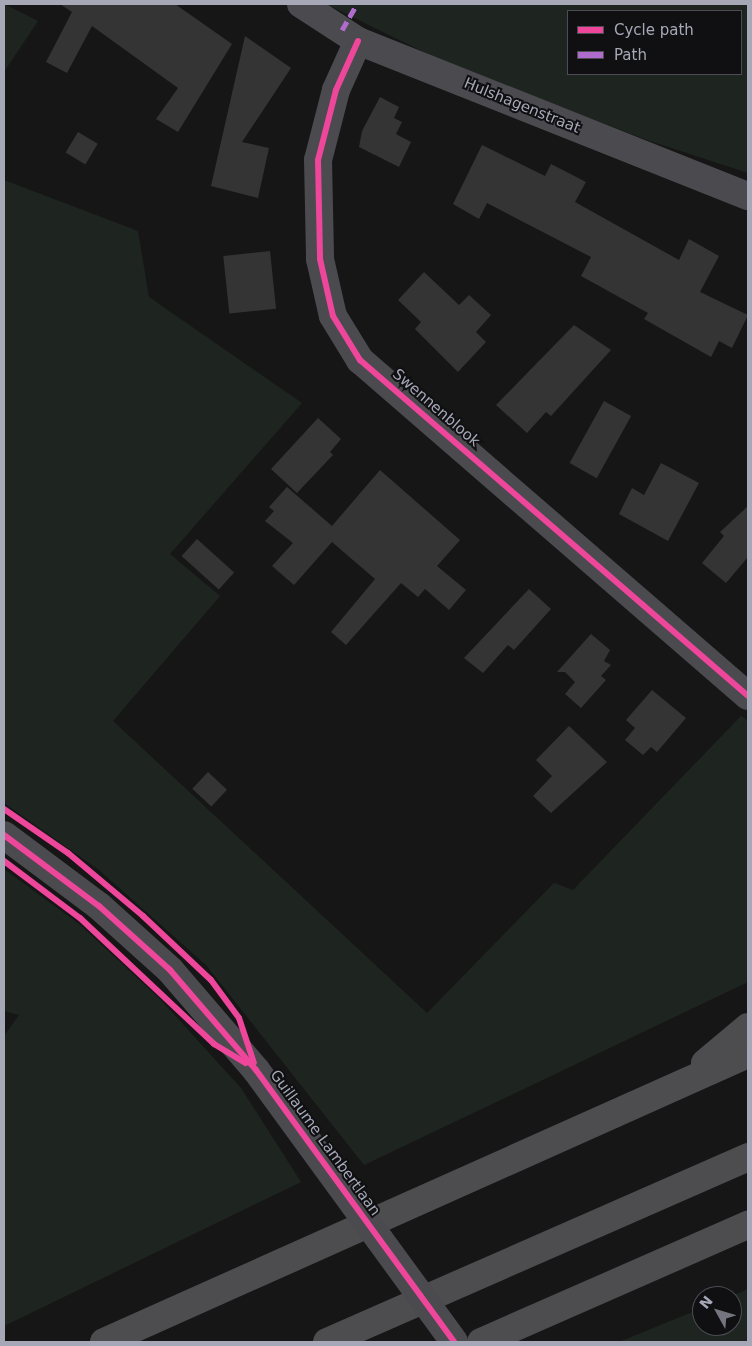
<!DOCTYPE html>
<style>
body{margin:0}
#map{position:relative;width:752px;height:1346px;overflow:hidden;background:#161616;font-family:"DejaVu Sans",sans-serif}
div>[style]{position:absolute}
.green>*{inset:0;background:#1e2520}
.building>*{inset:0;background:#343435;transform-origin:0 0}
.minor>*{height:28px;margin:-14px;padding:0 14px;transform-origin:14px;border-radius:14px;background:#4a4a4f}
.highway>*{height:28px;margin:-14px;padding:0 14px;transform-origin:14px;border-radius:14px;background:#4d4d50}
.minor-bridge>*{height:28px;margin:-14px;padding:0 14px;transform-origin:14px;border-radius:14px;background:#4a4a4f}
.quiet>*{height:5px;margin-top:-2.5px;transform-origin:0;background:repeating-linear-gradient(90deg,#b06ccc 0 10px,transparent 0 15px)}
.cycleway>*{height:6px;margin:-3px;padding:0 3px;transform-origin:3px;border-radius:3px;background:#ed469a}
span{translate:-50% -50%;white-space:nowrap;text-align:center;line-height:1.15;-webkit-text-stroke:4px #101012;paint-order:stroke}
.street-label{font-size:15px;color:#a6a8b8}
.frame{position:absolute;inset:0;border:5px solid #a6a8b8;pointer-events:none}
.legend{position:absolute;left:567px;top:10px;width:175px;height:65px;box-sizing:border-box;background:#101012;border:1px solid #4c4d54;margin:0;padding:6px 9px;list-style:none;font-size:15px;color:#a6a8b8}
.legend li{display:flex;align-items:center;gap:10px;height:25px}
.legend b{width:25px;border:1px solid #4c4d54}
.north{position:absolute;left:692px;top:1286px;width:50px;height:50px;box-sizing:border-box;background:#101012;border:1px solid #4c4d54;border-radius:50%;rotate:309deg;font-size:14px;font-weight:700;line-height:20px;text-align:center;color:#a6a8b8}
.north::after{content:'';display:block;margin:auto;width:18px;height:22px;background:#74757f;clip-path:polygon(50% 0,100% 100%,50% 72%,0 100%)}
</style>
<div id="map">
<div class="green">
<div style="clip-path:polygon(4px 4px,38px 21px,4px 72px)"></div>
<div style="clip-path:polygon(evenodd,326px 4px,748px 4px,748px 173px,647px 140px,446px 63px,326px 4px,568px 11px,741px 11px,741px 74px,568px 74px,568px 11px)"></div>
<div style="clip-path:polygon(4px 180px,138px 231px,149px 297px,302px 403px,170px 554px,220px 596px,113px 721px,427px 1013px,554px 883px,573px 890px,741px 716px,748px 721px,748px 982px,364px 1165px,206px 965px,99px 870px,4px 803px)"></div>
<div style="clip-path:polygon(4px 869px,79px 924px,160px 999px,241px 1088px,301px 1182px,4px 1326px,4px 1036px,19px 1015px,4px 1011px)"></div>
<div style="clip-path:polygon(748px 1289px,748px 1342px,619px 1342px,702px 1308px,702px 1326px,732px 1326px,732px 1296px)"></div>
</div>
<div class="building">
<div style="clip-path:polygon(60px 4px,175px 4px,232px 44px,178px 132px,156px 119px,178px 88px,92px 26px,67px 73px,46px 62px,72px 12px)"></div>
<div style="clip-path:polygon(245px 36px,291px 68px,242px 142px,269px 148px,258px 198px,211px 186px)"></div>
<div style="clip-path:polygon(380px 97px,399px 107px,394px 118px,402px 122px,396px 134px,411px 142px,399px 167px,359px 147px,362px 131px)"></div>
<div style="left:78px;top:132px;width:23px;height:24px;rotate:31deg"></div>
<div style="clip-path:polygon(482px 145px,545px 176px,551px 164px,586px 182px,575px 202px,679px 260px,689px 239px,719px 256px,700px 292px,748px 315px,732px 348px,719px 341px,711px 357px,644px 319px,648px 313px,581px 276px,591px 257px,487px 203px,479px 219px,453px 204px)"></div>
<div style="left:270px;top:251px;width:58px;height:47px;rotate:84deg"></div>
<div style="clip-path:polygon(424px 272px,459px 305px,469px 295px,491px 315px,476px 332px,486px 342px,458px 372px,415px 329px,421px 322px,398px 300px)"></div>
<div style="clip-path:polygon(574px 325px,611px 350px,551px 416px,546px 412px,527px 433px,496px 405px)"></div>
<div style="left:604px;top:401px;width:31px;height:71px;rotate:29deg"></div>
<div style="clip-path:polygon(318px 418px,341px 439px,330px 452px,333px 455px,297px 493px,271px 469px)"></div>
<div style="clip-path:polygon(661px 463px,699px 483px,668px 541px,619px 514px,632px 488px,644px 495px)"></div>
<div style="clip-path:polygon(380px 470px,460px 540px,437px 566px,466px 590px,449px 610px,425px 589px,418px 597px,401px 583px,346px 645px,331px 632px,375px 579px,332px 542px,294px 585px,272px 566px,293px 543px,265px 521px,274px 511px,269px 507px,287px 487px,332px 526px)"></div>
<div style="clip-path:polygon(748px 506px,748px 557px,726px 583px,702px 563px,724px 536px,720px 532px)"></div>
<div style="left:197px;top:539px;width:50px;height:23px;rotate:42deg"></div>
<div style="clip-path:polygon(529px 589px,551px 609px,514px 650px,508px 645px,483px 673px,464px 658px)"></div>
<div style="clip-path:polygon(591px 634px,610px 650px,604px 661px,611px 665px,601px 676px,606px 680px,581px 708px,565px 694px,575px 682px,565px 672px,557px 672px)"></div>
<div style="clip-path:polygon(652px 690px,686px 718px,657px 752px,651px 747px,643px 755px,625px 740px,635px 728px,626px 720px)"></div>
<div style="clip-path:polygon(569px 726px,607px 762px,551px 813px,533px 796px,552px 776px,536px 760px)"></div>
<div style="left:208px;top:772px;width:26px;height:23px;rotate:43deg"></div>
</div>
<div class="minor">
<div style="left:301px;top:4px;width:68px;rotate:33deg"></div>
<div style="left:358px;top:41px;width:420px;rotate:21.7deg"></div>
<div style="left:358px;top:41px;width:54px;rotate:114.2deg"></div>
<div style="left:336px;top:90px;width:72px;rotate:104.4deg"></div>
<div style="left:318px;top:160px;width:99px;rotate:88.8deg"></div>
<div style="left:320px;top:259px;width:58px;rotate:77.2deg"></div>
<div style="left:333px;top:316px;width:52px;rotate:58.5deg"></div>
<div style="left:360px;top:360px;width:513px;rotate:40.89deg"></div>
<div style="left:4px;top:835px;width:119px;rotate:36.8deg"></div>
<div style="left:99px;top:906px;width:96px;rotate:42deg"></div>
<div style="left:170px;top:970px;width:132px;rotate:49.3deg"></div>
</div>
<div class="highway">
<div style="left:705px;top:1063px;width:56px;rotate:-39.9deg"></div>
<div style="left:104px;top:1342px;width:705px;rotate:-24.09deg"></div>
<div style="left:327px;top:1342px;width:460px;rotate:-23.7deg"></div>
<div style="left:481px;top:1342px;width:292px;rotate:-23.7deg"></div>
</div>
<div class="minor-bridge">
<div style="left:256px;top:1070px;width:336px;rotate:53.9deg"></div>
</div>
<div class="quiet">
<div style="left:342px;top:30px;width:30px;rotate:-60deg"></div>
</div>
<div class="cycleway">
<div style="left:358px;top:41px;width:54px;rotate:114.2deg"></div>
<div style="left:336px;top:90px;width:72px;rotate:104.4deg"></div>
<div style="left:318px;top:160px;width:99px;rotate:88.8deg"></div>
<div style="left:320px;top:259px;width:58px;rotate:77.2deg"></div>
<div style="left:333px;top:316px;width:52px;rotate:58.5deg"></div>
<div style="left:360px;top:360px;width:513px;rotate:40.89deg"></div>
<div style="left:4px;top:809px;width:78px;rotate:34.5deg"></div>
<div style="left:68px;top:853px;width:98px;rotate:40deg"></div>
<div style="left:143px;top:916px;width:93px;rotate:43.3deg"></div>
<div style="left:211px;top:980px;width:47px;rotate:53.6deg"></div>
<div style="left:239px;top:1018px;width:47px;rotate:71.6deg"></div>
<div style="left:4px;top:835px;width:119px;rotate:36.8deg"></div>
<div style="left:99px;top:906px;width:96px;rotate:42deg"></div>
<div style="left:170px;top:970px;width:132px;rotate:49.3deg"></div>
<div style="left:256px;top:1070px;width:336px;rotate:53.9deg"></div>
<div style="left:4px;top:861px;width:95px;rotate:36.9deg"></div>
<div style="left:80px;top:918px;width:184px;rotate:43.2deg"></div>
<div style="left:214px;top:1044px;width:37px;rotate:31deg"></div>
</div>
<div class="street-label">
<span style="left:522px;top:106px;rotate:22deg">Hulshagenstraat</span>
<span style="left:436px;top:408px;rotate:41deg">Swennenblook</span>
<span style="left:325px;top:1143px;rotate:54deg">Guillaume Lambertlaan</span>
</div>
<div class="frame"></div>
<ul class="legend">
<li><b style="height:6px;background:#ed469a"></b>Cycle path</li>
<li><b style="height:6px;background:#b06ccc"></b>Path</li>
</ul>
<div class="north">N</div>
</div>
